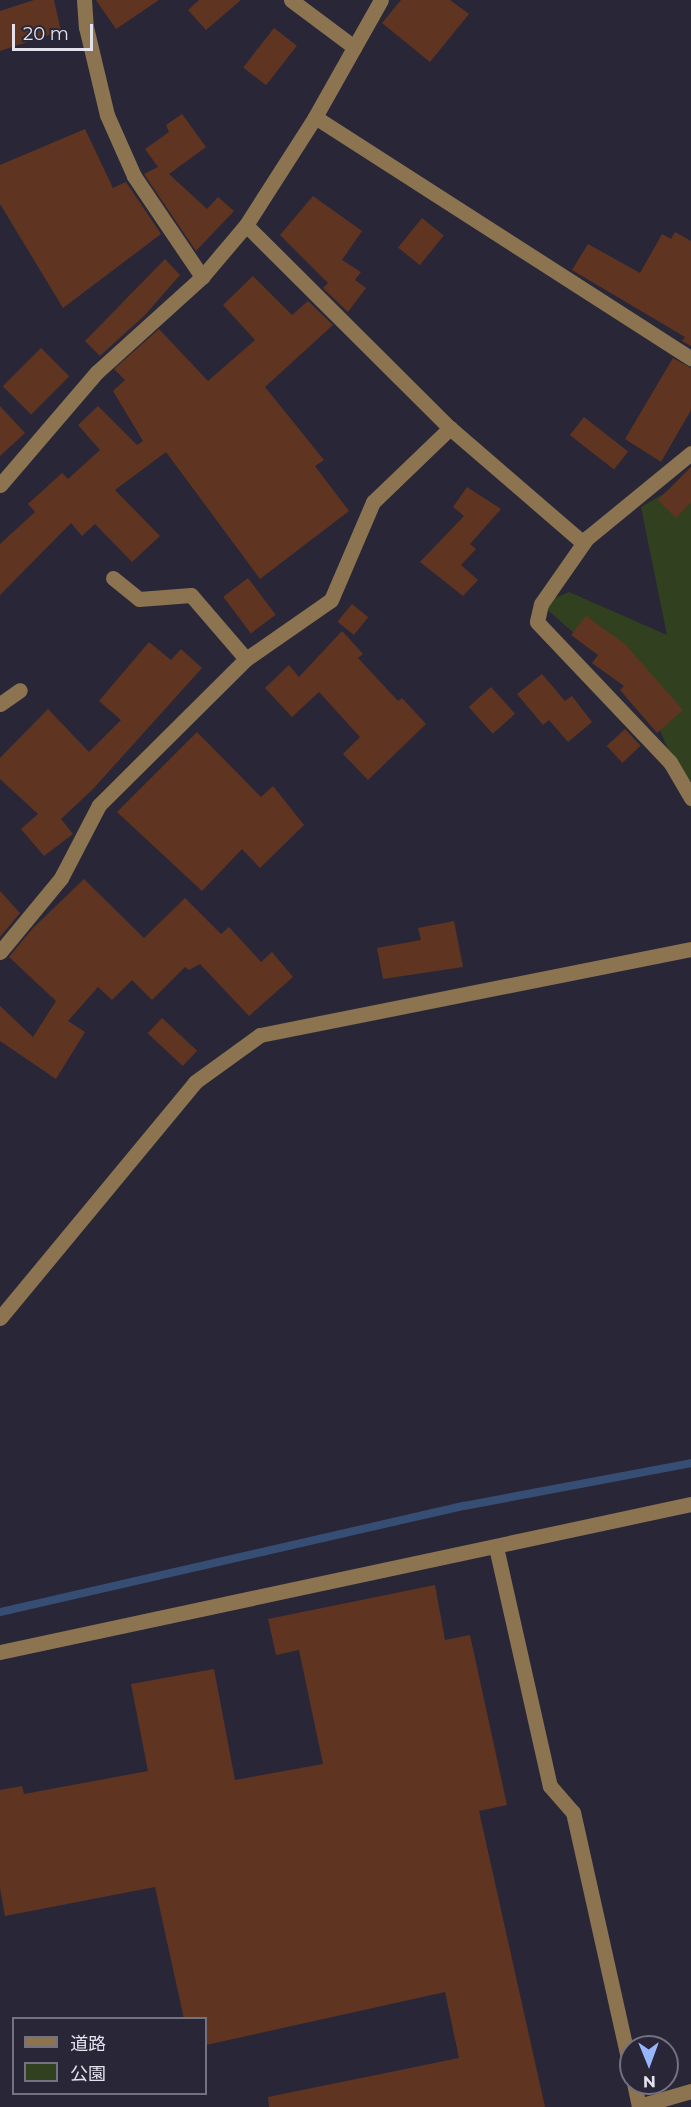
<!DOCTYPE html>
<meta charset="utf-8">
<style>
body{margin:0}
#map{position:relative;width:691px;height:2107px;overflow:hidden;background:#292737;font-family:Montserrat,"Noto Sans JP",sans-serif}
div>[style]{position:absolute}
.green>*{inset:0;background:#31411f}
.stream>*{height:8px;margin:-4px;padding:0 4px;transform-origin:4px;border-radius:4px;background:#364e74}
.building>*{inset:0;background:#5f3420;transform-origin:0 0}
.minor>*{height:15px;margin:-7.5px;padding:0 7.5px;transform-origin:7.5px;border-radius:7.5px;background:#8c7451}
span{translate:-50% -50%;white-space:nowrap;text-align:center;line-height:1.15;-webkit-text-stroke:4.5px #292737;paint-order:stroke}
.legend{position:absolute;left:12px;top:2017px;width:195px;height:78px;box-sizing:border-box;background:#292737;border:2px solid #737280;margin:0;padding:8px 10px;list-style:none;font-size:18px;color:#e3e2ed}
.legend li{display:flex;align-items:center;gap:12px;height:30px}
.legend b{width:30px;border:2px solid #737280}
.north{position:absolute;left:619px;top:2035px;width:60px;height:60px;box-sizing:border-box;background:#292737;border:2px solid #737280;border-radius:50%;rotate:179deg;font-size:16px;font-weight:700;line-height:24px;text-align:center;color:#e3e2ed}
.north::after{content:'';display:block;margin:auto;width:21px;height:27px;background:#97b6fd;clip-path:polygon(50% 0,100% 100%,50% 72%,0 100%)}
.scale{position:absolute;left:12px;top:24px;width:81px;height:27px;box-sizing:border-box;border:3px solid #e3e2ed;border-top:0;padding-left:8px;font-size:18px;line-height:21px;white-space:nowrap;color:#e3e2ed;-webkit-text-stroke:4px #292737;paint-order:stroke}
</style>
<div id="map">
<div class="green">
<div style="clip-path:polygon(691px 478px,691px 810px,688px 793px,644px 695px,541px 604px,569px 592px,667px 635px,641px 507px)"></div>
</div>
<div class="stream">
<div style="left:0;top:1612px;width:476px;rotate:-12.9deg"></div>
<div style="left:464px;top:1506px;width:231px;rotate:-10.7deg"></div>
</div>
<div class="building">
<div style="clip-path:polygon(34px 0,54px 0,61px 31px,0 51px,0 11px)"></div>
<div style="clip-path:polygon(96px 0,159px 0,116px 29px)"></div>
<div style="clip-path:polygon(199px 0,241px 0,206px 30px,188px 10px)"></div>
<div style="clip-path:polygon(401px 0,450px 0,469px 14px,430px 62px,382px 23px)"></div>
<div style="left:274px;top:28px;width:29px;height:50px;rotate:38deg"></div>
<div style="clip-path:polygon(182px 114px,206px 147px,169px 174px,207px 209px,218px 197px,234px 211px,196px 251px,144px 174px,158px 167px,145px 149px,169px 132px,166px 125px)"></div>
<div style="clip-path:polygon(85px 129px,113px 188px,126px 182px,161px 234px,63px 308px,0 204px,0 165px)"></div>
<div style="clip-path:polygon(313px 196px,362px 231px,342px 260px,361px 272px,355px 280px,366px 288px,348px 312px,323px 288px,328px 283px,280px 235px)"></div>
<div style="left:422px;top:218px;width:28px;height:38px;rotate:39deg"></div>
<div style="clip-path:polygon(675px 232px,691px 241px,691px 346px,682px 341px,685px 337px,572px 270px,588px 244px,640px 273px,662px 234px,671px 239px)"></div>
<div style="clip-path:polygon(165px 259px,180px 275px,145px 315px,100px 356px,85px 341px)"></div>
<div style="clip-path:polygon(253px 276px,292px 315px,308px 301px,333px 325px,265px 387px,324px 460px,315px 466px,349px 511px,260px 579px,166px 452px,115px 490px,160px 536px,132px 562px,95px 524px,82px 536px,71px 523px,0 595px,0 544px,35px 512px,28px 504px,62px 473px,68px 479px,100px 450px,78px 425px,98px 406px,137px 445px,143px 441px,113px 391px,125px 380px,114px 369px,159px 329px,208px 381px,255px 340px,223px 305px)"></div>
<div style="left:41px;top:348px;width:40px;height:54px;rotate:45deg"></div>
<div style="clip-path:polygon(673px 358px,691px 368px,691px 410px,661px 462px,625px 439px)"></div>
<div style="clip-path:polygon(0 406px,25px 433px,0 456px)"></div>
<div style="left:584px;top:417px;width:56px;height:23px;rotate:38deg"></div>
<div style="clip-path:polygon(691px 467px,691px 502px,676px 518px,658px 500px)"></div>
<div style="clip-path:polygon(467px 487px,501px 509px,470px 544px,476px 549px,461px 565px,478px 580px,463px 596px,420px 562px,464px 516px,453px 507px)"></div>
<div style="left:248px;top:578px;width:46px;height:31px;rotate:53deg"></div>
<div style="left:352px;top:604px;width:21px;height:23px;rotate:39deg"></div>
<div style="clip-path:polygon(586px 616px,625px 644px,683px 710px,657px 733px,620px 690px,624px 686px,592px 663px,598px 655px,571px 635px)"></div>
<div style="clip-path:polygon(342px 631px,363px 654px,358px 658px,398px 701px,402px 698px,426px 724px,368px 780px,343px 754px,360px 737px,319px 692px,292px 717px,265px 688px,289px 665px,299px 677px)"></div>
<div style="clip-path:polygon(149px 642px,171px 660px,181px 649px,202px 668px,93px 789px,61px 819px,73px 834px,44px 856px,21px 829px,38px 814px,0 779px,0 758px,48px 709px,89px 752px,121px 720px,99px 701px)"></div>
<div style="clip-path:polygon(542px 674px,565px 701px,572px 696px,592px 722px,568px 742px,549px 720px,543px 725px,517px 694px)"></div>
<div style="left:491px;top:687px;width:36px;height:30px;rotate:48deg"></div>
<div style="left:625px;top:729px;width:23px;height:25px;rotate:47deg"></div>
<div style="clip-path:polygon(197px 732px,261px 797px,273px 786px,304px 825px,260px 868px,242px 849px,202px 891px,117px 812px)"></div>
<div style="clip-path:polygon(84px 879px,144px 938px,185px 898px,221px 934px,229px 927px,261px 962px,272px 952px,293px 977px,249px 1016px,200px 964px,189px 970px,185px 967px,152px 1000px,132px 980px,112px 1000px,98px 987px,68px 1021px,85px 1032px,56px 1079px,0 1041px,0 1006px,33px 1037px,56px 1001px,9px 957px,33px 928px)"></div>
<div style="clip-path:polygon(0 891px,20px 913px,0 937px)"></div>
<div style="clip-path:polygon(454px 921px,463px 967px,383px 979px,377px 948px,421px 940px,418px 928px)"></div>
<div style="left:162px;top:1018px;width:48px;height:21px;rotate:43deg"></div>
<div style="clip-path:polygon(435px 1585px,445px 1640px,470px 1635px,507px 1805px,479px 1811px,545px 2107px,269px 2107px,268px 2097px,459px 2058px,445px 1992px,206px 2045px,206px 2019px,184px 2019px,155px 1887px,5px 1916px,0 1888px,0 1790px,22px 1786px,24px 1794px,148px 1771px,131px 1684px,214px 1669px,235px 1780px,323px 1764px,299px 1650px,276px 1655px,268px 1619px)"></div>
</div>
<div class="minor">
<div style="left:84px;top:0;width:27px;rotate:86deg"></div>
<div style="left:86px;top:27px;width:90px;rotate:76.6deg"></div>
<div style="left:107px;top:115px;width:67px;rotate:66.1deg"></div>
<div style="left:134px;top:176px;width:122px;rotate:56deg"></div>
<div style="left:291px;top:0;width:79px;rotate:36.7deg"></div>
<div style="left:315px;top:117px;width:447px;rotate:32.7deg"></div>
<div style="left:246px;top:225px;width:288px;rotate:44.9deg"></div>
<div style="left:450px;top:428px;width:176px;rotate:40.8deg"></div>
<div style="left:691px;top:453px;width:134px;rotate:140.7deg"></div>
<div style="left:587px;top:538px;width:80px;rotate:124.9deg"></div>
<div style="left:541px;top:604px;width:18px;rotate:103deg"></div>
<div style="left:537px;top:622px;width:193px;rotate:46.5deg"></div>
<div style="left:670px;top:762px;width:42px;rotate:59.7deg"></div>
<div style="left:0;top:485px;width:149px;rotate:-49.4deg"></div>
<div style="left:97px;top:372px;width:142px;rotate:-42.1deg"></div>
<div style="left:202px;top:277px;width:68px;rotate:-49.8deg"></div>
<div style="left:246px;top:225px;width:128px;rotate:-57.4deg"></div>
<div style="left:315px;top:117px;width:134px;rotate:-60.6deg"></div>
<div style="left:113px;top:578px;width:33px;rotate:39deg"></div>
<div style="left:139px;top:599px;width:52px;rotate:-4.4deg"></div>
<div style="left:191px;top:595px;width:84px;rotate:49.3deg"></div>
<div style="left:0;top:704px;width:24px;rotate:-35deg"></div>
<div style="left:0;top:952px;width:96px;rotate:-50.5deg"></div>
<div style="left:61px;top:878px;width:82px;rotate:-62.5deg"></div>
<div style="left:99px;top:805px;width:207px;rotate:-44.8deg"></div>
<div style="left:246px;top:659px;width:103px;rotate:-34.8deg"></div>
<div style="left:331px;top:600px;width:107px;rotate:-66.8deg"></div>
<div style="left:373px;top:502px;width:107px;rotate:-43.9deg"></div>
<div style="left:0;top:1318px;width:306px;rotate:-50.4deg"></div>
<div style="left:195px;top:1082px;width:80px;rotate:-35.9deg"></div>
<div style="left:260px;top:1035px;width:439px;rotate:-11.3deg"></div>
<div style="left:496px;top:1547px;width:245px;rotate:77.3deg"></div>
<div style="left:550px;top:1786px;width:35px;rotate:49deg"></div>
<div style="left:573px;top:1812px;width:265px;rotate:77.4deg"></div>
<div style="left:0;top:1652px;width:707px;rotate:-12.09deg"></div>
<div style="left:634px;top:2083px;width:24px;rotate:78deg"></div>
<div style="left:639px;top:2106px;width:54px;rotate:-16.1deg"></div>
</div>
<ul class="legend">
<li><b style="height:8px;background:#8c7451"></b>道路</li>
<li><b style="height:16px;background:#31411f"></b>公園</li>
</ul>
<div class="north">N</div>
<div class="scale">20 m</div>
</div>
